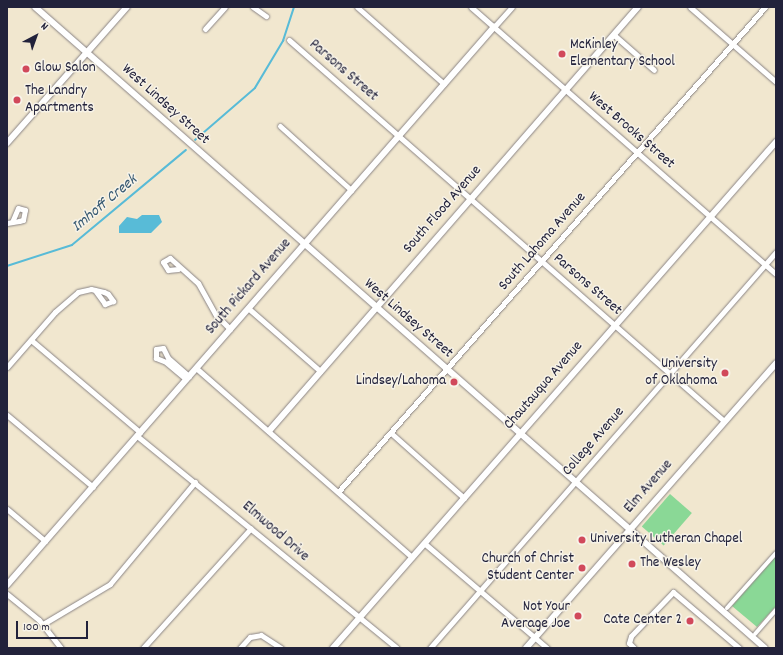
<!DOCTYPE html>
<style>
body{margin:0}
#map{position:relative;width:783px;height:655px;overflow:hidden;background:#f1e7cf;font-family:Dekko,sans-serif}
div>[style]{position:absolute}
.green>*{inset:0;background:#8ad896;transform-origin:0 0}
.water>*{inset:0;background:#58bbd7}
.stream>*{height:1.5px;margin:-0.75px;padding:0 0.75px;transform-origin:0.75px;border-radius:0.75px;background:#58bbd7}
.roads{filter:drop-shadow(0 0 1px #8a8485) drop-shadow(0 0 1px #8a8485)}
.pedestrian>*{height:4px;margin:-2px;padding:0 2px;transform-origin:2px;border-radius:2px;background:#fff}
.minor>*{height:5px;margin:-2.5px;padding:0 2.5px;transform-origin:2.5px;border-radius:2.5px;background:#fff}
.tertiary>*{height:6px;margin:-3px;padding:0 3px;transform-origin:3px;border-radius:3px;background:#fff}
.dots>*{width:11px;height:11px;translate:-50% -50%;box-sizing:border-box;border:2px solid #f7f3e8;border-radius:50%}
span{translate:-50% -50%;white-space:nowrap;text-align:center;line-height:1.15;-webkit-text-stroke:3px #f7f3e8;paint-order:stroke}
.poi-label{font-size:15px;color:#22223b}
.left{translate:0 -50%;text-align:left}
.right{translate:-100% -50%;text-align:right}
.street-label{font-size:15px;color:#22223b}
.water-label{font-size:16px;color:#355872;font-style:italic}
.frame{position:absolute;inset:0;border:8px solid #22223b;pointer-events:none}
.north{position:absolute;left:16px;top:16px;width:40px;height:40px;-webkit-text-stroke:3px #f7f3e8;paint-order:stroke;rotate:41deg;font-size:11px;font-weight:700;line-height:16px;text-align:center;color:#22223b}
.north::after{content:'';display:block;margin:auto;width:14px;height:18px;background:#22223b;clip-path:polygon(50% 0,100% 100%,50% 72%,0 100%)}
.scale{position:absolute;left:16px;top:621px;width:72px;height:18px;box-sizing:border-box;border:2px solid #22223b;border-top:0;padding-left:5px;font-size:12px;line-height:14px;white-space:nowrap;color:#22223b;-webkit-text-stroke:3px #f7f3e8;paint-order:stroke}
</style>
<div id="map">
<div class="green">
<div style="left:670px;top:494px;width:29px;height:43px;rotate:41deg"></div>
<div style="clip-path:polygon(776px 556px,776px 606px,757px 627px,732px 606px)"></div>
</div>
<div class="water">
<div style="clip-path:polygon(142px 215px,159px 215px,162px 222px,151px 233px,119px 233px,119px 226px,127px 217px,137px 219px)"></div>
</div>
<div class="stream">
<div style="left:195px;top:140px;width:79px;rotate:-40.9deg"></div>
<div style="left:255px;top:88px;width:55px;rotate:-59.2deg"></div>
<div style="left:283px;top:41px;width:36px;rotate:-72deg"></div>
<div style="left:7px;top:266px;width:68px;rotate:-17.9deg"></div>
<div style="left:72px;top:245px;width:148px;rotate:-39.8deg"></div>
</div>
<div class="roads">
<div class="pedestrian">
<div style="left:727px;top:608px;width:74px;rotate:-48.3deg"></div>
<div style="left:755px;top:634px;width:32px;rotate:-49deg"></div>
</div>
<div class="minor">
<div style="left:253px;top:7px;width:16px;rotate:35deg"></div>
<div style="left:357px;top:7px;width:116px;rotate:41.5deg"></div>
<div style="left:471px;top:7px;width:405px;rotate:41.2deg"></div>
<div style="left:690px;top:7px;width:114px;rotate:41.1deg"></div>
<div style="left:494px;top:27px;width:27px;rotate:-48deg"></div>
<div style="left:205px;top:29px;width:30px;rotate:-48deg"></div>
<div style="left:614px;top:35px;width:53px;rotate:41.2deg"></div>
<div style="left:289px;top:40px;width:578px;rotate:41.21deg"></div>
<div style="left:280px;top:126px;width:96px;rotate:42deg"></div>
<div style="left:7px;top:223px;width:12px;rotate:-9deg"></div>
<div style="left:19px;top:221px;width:4px;rotate:-14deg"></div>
<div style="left:23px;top:220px;width:10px;rotate:-79deg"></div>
<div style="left:25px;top:210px;width:7px;rotate:-164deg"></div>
<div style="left:18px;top:208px;width:15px;rotate:113deg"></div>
<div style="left:178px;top:269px;width:10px;rotate:174deg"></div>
<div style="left:168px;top:270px;width:9px;rotate:-122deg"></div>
<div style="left:163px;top:262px;width:8px;rotate:-30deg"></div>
<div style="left:170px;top:258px;width:38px;rotate:42deg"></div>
<div style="left:198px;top:283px;width:37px;rotate:61deg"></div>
<div style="left:216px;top:315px;width:20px;rotate:45deg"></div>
<div style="left:248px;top:308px;width:96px;rotate:41.2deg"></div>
<div style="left:31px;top:340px;width:143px;rotate:40.2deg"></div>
<div style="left:7px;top:367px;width:73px;rotate:-48.9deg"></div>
<div style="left:55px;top:312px;width:30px;rotate:-41deg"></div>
<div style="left:78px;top:292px;width:13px;rotate:-13deg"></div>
<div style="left:91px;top:289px;width:13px;rotate:13deg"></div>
<div style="left:104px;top:292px;width:4px;rotate:27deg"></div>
<div style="left:108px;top:294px;width:9px;rotate:54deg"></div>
<div style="left:113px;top:301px;width:9px;rotate:159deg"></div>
<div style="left:105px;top:304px;width:17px;rotate:-126deg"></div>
<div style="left:196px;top:368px;width:287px;rotate:41.2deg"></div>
<div style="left:186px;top:379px;width:26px;rotate:-140deg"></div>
<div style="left:166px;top:362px;width:11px;rotate:-158deg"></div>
<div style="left:156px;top:358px;width:9px;rotate:-90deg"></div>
<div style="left:156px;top:349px;width:7px;rotate:-8deg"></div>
<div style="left:163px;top:348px;width:11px;rotate:63deg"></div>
<div style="left:168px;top:358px;width:28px;rotate:41deg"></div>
<div style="left:7px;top:415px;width:112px;rotate:39.9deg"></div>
<div style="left:391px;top:433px;width:98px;rotate:41.7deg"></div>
<div style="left:137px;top:436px;width:335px;rotate:39.2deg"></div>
<div style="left:338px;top:492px;width:646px;rotate:-48.64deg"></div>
<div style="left:7px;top:509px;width:50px;rotate:40.1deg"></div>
<div style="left:424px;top:543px;width:162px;rotate:40.5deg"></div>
<div style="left:7px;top:594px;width:41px;rotate:39.1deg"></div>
<div style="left:39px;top:620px;width:36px;rotate:52deg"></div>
<div style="left:43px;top:624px;width:78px;rotate:-30.8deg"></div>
<div style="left:110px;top:584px;width:133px;rotate:-50.2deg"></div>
<div style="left:143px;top:648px;width:161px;rotate:-48deg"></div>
<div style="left:240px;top:648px;width:15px;rotate:-48deg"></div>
<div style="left:250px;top:637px;width:11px;rotate:-10deg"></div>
<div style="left:261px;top:635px;width:24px;rotate:33deg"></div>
<div style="left:430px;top:648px;width:526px;rotate:-48.86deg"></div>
<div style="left:634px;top:648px;width:7px;rotate:-135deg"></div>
<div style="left:629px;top:643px;width:7px;rotate:-74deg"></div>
<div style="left:631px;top:636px;width:61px;rotate:-46.3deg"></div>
<div style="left:673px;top:592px;width:87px;rotate:40.3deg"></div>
</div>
<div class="tertiary">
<div style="left:35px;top:7px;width:971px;rotate:41.29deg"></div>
<div style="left:7px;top:143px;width:181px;rotate:-48.6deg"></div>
<div style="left:269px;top:431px;width:562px;rotate:-48.97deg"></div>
<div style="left:7px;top:585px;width:741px;rotate:-48.89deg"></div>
<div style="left:333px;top:648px;width:673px;rotate:-48.8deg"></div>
<div style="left:526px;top:648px;width:379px;rotate:-48.7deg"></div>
</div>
</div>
<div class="dots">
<div style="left:562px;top:54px;background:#d1495b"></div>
<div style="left:26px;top:69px;background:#d1495b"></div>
<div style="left:17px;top:100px;background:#d1495b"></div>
<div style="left:725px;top:373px;background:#d1495b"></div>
<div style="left:454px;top:382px;background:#d1495b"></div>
<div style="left:582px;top:540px;background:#d1495b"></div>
<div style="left:632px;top:564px;background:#d1495b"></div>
<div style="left:582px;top:568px;background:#d1495b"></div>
<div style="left:578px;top:616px;background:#d1495b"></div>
<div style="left:690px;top:621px;background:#d1495b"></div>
</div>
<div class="poi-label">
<span class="left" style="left:570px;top:54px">McKinley<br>Elementary School</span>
<span class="left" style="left:34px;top:69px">Glow Salon</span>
<span class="left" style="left:25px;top:100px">The Landry<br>Apartments</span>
<span class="right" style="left:717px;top:373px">University<br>of Oklahoma</span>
<span class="right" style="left:446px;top:382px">Lindsey/Lahoma</span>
<span class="left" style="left:590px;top:540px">University Lutheran Chapel</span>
<span class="right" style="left:574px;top:568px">Church of Christ<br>Student Center</span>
<span class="left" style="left:640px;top:564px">The Wesley</span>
<span class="right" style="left:570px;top:616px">Not Your<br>Average Joe</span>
<span class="right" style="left:682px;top:621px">Cate Center 2</span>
</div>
<div class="street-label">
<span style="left:343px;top:71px;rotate:41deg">Parsons Street</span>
<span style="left:165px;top:105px;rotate:42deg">West Lindsey Street</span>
<span style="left:631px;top:131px;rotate:41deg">West Brooks Street</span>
<span style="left:443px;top:210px;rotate:-49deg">South Flood Avenue</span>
<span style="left:543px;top:242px;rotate:-49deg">South Lahoma Avenue</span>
<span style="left:587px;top:285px;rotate:41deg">Parsons Street</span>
<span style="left:249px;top:287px;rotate:-49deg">South Pickard Avenue</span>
<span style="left:408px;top:319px;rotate:41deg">West Lindsey Street</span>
<span style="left:544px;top:386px;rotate:-49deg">Chautauqua Avenue</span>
<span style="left:594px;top:442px;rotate:-49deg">College Avenue</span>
<span style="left:649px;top:487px;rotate:-49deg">Elm Avenue</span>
<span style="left:275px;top:532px;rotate:41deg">Elmwood Drive</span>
</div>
<div class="water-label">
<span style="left:105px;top:204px;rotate:-40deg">Imhoff Creek</span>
</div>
<div class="frame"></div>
<div class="north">N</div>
<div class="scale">100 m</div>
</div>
